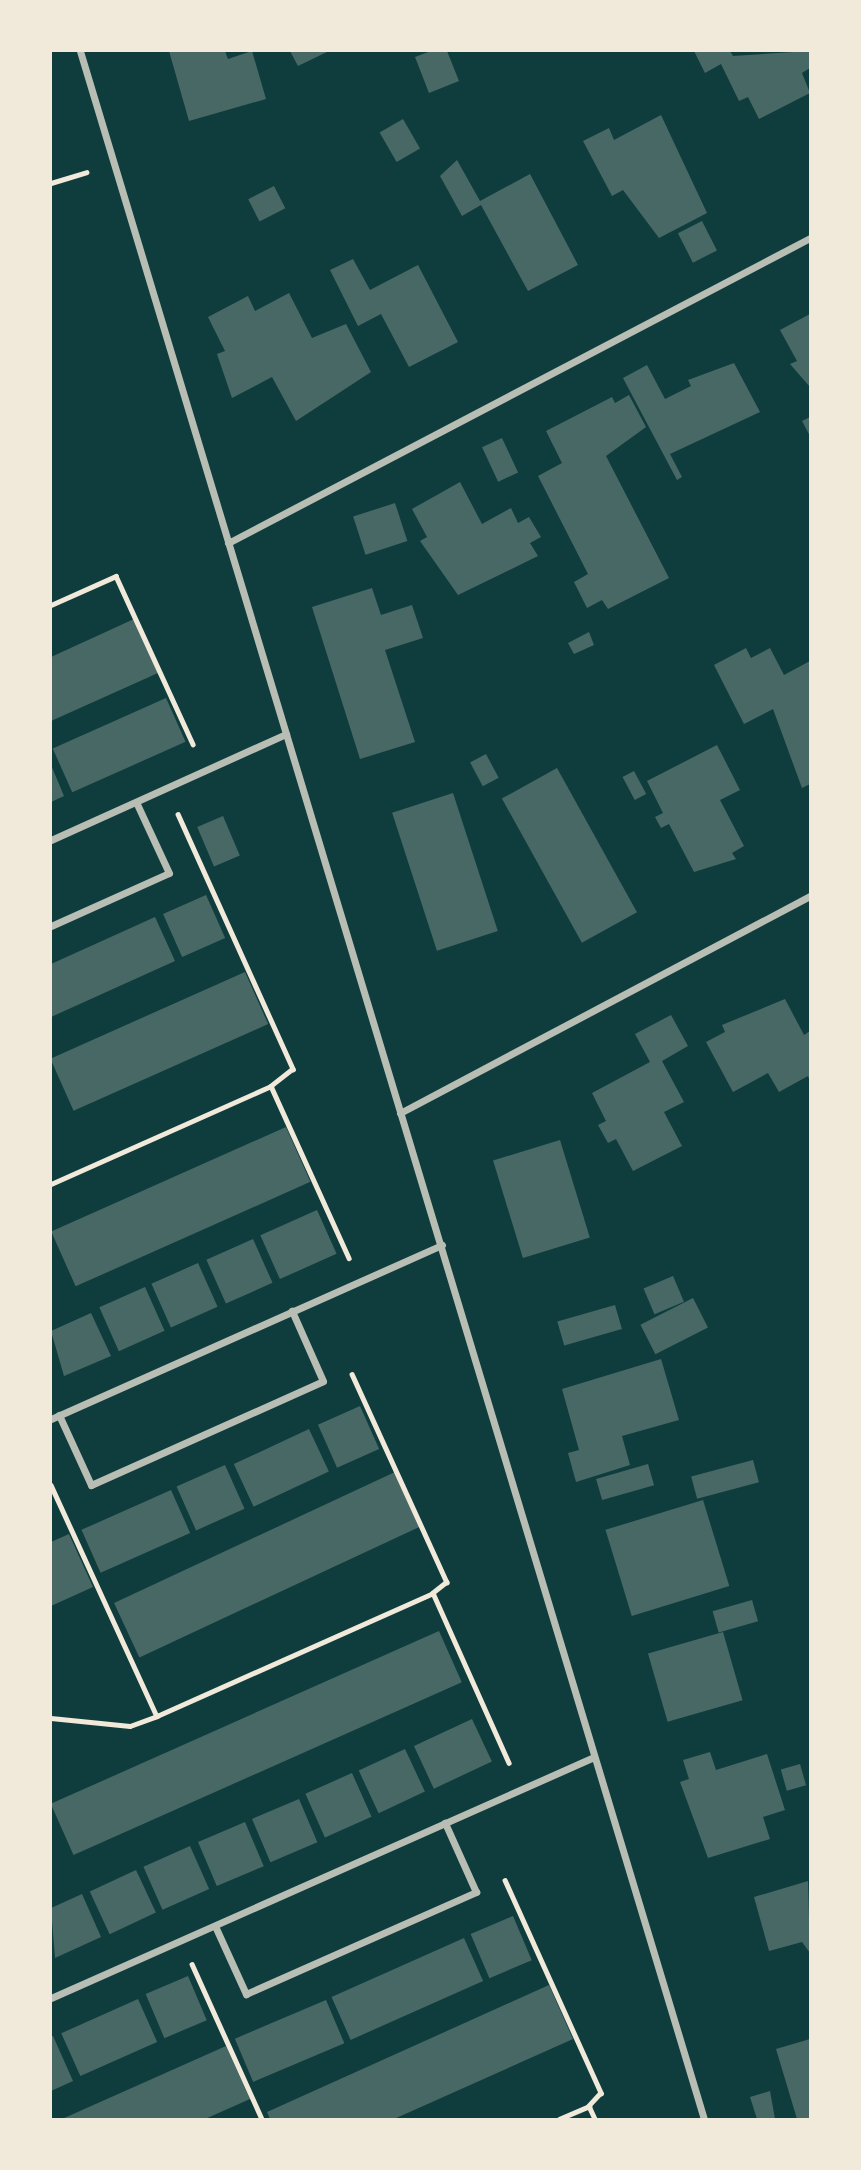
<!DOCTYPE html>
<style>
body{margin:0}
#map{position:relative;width:861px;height:2170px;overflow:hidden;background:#0f3d3e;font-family:"Titillium Web",sans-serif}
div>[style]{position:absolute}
.building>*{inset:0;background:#486865;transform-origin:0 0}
.path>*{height:4.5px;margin:-2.25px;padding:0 2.25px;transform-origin:2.25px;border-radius:2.25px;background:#f1e9da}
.minor>*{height:7px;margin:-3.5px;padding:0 3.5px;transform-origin:3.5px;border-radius:3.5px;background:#b8beb3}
span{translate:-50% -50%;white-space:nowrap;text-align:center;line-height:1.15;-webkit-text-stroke:7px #f1e9da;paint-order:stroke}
.frame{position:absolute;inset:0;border:52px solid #f1e9da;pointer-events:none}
</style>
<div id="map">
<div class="building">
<div style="clip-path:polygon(169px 51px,225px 51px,228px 59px,252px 51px,266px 99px,189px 121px)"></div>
<div style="clip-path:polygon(290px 51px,329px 51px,298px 66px)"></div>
<div style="clip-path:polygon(431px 51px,447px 51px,459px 81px,429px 93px,415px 57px)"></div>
<div style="clip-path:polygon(694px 51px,730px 51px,733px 56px,810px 51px,810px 68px,802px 73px,810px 93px,759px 119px,748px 97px,739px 101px,721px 64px,705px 73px)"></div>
<div style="clip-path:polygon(661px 115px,707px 213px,659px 238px,623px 190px,612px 196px,583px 141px,609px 128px,614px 140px)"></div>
<div style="left:403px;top:119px;width:34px;height:27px;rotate:60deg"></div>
<div style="clip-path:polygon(457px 160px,480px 201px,530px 174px,578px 265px,528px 291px,481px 205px,462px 216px,440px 176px)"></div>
<div style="left:274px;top:186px;width:25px;height:29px;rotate:63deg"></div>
<div style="left:702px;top:221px;width:33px;height:27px;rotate:63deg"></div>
<div style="clip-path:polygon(353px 259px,370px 290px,418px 265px,458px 342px,409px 367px,381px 314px,358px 326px,330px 270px)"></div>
<div style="clip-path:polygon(289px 293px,312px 338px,346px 324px,371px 372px,296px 421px,272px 377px,232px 398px,217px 354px,225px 351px,208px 317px,248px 296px,255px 311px)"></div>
<div style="clip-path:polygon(810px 314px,810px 387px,790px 364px,797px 361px,780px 330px)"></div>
<div style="clip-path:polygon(734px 363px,760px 412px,670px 454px,682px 477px,677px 480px,623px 378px,647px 365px,665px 399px,691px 386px,688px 380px)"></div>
<div style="clip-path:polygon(629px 395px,646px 427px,606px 456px,669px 578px,608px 609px,602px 600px,587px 608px,574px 582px,588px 574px,538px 476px,562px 463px,546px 431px,612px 397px,615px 403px)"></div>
<div style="clip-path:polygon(810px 417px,810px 436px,802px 421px)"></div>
<div style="left:502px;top:438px;width:38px;height:22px;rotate:65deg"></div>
<div style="clip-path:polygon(460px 482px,482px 524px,511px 508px,518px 523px,529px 517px,541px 537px,530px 543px,538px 556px,458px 595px,420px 541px,427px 537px,412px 509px)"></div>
<div style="left:395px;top:503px;width:40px;height:44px;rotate:72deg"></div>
<div style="clip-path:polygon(372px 588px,381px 615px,412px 605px,423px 638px,385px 650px,415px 742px,360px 759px,312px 607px)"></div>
<div style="clip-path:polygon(134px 619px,158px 673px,51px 721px,51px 657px)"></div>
<div style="clip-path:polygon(589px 632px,594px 645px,574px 654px,568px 643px)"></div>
<div style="clip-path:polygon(746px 648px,751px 658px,770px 648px,784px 675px,810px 661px,810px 784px,802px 788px,773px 709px,744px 724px,714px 665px)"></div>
<div style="left:166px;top:698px;width:48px;height:124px;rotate:66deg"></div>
<div style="clip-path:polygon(717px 745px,740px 790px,720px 800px,744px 846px,732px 853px,736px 859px,694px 872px,669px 824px,661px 828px,655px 817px,663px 813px,647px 781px)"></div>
<div style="left:486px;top:754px;width:27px;height:18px;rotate:62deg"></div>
<div style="clip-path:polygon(51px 765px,64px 796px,51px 802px)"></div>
<div style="left:557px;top:768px;width:165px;height:63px;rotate:61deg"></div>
<div style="left:634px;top:771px;width:26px;height:13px;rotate:62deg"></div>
<div style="left:453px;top:793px;width:145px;height:64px;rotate:72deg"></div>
<div style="left:223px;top:816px;width:43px;height:28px;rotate:67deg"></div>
<div style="left:206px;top:895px;width:47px;height:47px;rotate:66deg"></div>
<div style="clip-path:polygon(155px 917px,175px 961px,51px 1017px,51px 964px)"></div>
<div style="left:245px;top:972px;width:57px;height:213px;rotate:66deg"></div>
<div style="clip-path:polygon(785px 999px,804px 1035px,810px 1031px,810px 1081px,808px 1076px,779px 1092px,768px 1073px,733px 1092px,706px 1042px,725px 1032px,722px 1025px)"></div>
<div style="clip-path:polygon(671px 1015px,688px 1046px,662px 1061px,684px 1102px,664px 1112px,682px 1146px,633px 1171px,616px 1139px,608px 1143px,598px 1125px,606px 1121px,592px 1093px,650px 1062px,635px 1034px)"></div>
<div style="left:286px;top:1127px;width:60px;height:257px;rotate:66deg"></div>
<div style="left:560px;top:1140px;width:102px;height:70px;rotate:73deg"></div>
<div style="left:317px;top:1210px;width:48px;height:62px;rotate:66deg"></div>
<div style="left:253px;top:1239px;width:48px;height:51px;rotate:66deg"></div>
<div style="left:198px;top:1263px;width:48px;height:51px;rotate:66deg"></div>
<div style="left:673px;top:1276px;width:28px;height:32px;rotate:67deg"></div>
<div style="left:145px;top:1287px;width:48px;height:50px;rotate:66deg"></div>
<div style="left:693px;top:1298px;width:33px;height:59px;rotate:63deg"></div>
<div style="left:615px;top:1305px;width:25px;height:60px;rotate:74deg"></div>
<div style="clip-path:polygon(91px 1313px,111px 1356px,64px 1376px,51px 1331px)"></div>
<div style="clip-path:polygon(661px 1359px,679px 1420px,622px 1436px,630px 1465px,576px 1482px,568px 1453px,579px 1450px,562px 1389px)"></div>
<div style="left:360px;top:1406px;width:47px;height:46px;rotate:66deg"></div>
<div style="left:309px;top:1429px;width:47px;height:83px;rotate:65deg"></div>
<div style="left:753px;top:1460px;width:23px;height:64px;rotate:75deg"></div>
<div style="left:648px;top:1464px;width:22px;height:54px;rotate:74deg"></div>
<div style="left:225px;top:1465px;width:48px;height:53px;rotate:66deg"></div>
<div style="left:395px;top:1472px;width:60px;height:310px;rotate:65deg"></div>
<div style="left:171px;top:1490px;width:47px;height:98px;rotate:66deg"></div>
<div style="left:703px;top:1500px;width:90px;height:102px;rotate:73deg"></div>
<div style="clip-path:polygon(69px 1534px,93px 1587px,51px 1606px,51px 1542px)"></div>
<div style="left:752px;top:1600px;width:22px;height:41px;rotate:74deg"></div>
<div style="left:439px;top:1631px;width:56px;height:425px;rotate:66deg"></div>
<div style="left:723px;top:1632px;width:71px;height:78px;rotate:74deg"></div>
<div style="left:472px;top:1719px;width:47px;height:64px;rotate:65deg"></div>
<div style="left:405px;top:1749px;width:47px;height:51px;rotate:65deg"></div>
<div style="clip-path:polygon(710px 1752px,716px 1770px,767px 1754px,785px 1810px,763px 1817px,770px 1839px,708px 1858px,680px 1782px,689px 1779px,683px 1760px)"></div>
<div style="left:800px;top:1764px;width:22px;height:20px;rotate:74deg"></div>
<div style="left:352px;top:1773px;width:48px;height:51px;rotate:66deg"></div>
<div style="left:299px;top:1799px;width:47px;height:51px;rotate:67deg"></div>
<div style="left:245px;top:1822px;width:48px;height:51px;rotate:67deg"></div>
<div style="left:190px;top:1846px;width:47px;height:51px;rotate:66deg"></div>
<div style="left:136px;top:1870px;width:47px;height:51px;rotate:65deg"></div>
<div style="clip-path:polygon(808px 1881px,810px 1953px,802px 1942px,769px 1951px,754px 1897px)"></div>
<div style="clip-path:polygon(82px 1894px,101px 1937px,55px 1958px,51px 1908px)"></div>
<div style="left:513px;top:1916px;width:48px;height:46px;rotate:67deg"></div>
<div style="left:464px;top:1938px;width:47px;height:145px;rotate:66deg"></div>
<div style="left:188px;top:1976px;width:48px;height:46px;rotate:67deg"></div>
<div style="clip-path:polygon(549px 1985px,573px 2039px,394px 2119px,270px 2119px,267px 2112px)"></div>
<div style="left:138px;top:1999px;width:47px;height:84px;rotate:66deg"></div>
<div style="left:326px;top:2000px;width:47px;height:99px;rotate:67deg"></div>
<div style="clip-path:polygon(53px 2036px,73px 2081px,51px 2091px,51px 2037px)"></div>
<div style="clip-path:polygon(810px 2039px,810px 2119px,797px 2119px,776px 2049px)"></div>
<div style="clip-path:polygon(226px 2046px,250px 2099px,205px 2119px,62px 2119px)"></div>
<div style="clip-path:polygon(770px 2091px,775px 2119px,757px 2119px,750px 2097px)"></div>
</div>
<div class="path">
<div style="left:51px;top:183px;width:37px;rotate:-17deg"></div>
<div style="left:51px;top:605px;width:71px;rotate:-24deg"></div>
<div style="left:116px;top:576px;width:185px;rotate:65.4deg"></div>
<div style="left:178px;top:814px;width:280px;rotate:65.7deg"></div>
<div style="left:293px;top:1069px;width:28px;rotate:142deg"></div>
<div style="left:51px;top:1184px;width:241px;rotate:-24deg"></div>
<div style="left:271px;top:1086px;width:189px;rotate:65.6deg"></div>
<div style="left:352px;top:1374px;width:229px;rotate:65.5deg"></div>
<div style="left:447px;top:1582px;width:18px;rotate:142deg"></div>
<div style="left:51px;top:1485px;width:254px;rotate:65.4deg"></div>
<div style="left:157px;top:1716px;width:302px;rotate:-24deg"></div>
<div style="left:433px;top:1593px;width:186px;rotate:65.9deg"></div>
<div style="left:51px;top:1718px;width:79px;rotate:5.8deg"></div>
<div style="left:130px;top:1726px;width:29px;rotate:-20deg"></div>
<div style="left:505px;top:1880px;width:234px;rotate:65.7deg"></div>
<div style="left:601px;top:2093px;width:18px;rotate:133deg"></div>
<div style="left:192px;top:1964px;width:170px;rotate:65.7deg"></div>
<div style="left:559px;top:2119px;width:33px;rotate:-23deg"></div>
<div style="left:589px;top:2106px;width:14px;rotate:65deg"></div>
</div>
<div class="minor">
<div style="left:80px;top:51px;width:2160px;rotate:73.21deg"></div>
<div style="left:228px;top:543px;width:657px;rotate:-27.66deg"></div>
<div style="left:51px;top:840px;width:258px;rotate:-24.3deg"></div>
<div style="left:51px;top:926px;width:129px;rotate:-24.2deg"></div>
<div style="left:169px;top:873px;width:78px;rotate:-114.9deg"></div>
<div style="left:400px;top:1113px;width:464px;rotate:-27.9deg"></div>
<div style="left:59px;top:1415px;width:77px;rotate:65.4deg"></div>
<div style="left:91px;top:1485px;width:254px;rotate:-24.1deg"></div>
<div style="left:323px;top:1381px;width:77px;rotate:-113.9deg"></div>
<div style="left:51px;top:1419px;width:428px;rotate:-24deg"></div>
<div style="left:215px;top:1926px;width:75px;rotate:65.5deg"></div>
<div style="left:246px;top:1994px;width:252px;rotate:-23.9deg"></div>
<div style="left:476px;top:1892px;width:76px;rotate:-114.2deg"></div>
<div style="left:51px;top:1998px;width:594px;rotate:-23.93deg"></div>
</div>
<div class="frame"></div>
</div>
